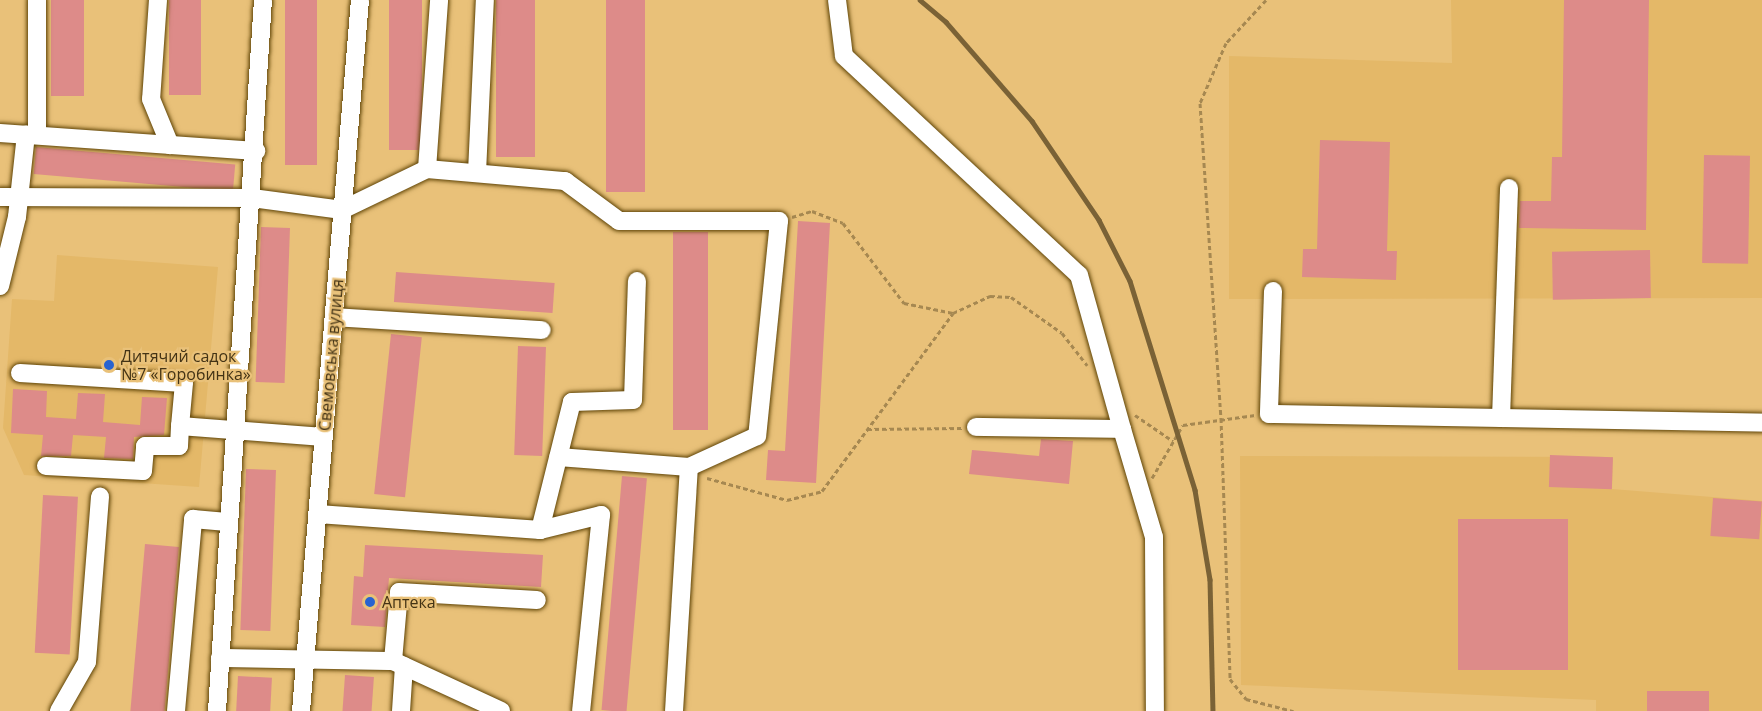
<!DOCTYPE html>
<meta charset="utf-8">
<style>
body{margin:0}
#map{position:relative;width:1762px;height:711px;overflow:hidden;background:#e9c179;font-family:"Open Sans",sans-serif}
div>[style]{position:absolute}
.built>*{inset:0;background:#e4b868}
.building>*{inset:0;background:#dd8b89;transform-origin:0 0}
.path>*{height:3px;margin-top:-1.5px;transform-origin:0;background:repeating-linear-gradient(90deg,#a68851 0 4.5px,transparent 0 7.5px)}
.roads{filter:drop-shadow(0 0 2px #5f4406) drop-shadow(0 0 2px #5f4406)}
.minor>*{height:18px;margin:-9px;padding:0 9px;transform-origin:9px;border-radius:9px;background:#fff}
.rail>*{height:4.5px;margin:-2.25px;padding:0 2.25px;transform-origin:2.25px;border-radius:2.25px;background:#7a6236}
.dots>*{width:16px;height:16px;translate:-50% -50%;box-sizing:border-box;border:3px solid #e9c179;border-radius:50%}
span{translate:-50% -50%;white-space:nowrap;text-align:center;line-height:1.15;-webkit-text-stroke:4.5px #e9c179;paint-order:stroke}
.street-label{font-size:16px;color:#433315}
.poi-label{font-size:16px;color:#433315}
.left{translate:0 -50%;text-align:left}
</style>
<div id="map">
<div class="built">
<div style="clip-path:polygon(1451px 0,1762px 0,1762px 298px,1229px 299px,1229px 56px,1452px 63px)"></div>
<div style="clip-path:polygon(57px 255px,218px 267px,199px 487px,24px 475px,3px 428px,12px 299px,54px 301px)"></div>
<div style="clip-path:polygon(1240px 456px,1613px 457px,1612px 489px,1762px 501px,1762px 711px,1596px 711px,1596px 700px,1241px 685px)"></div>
</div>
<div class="building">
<div style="left:51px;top:0;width:33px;height:96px"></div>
<div style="left:169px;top:0;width:32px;height:95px"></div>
<div style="left:285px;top:0;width:32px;height:165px"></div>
<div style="left:389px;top:0;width:33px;height:150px"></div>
<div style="left:496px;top:0;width:39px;height:157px"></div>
<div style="left:606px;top:0;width:39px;height:192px"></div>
<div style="clip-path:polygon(1564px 0,1649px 0,1646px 230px,1519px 228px,1520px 201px,1551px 201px,1552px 157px,1562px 157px)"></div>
<div style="clip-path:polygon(1320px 140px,1390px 142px,1387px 251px,1397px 251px,1396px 280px,1302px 277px,1303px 249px,1317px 249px)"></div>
<div style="left:36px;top:147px;width:200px;height:27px;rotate:5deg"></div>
<div style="left:1704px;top:155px;width:46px;height:108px;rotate:1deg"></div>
<div style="clip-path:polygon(798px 221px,830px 223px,816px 483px,766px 480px,768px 450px,785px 451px)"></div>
<div style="left:261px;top:227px;width:29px;height:155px;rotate:2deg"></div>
<div style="left:673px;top:232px;width:35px;height:198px"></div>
<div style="left:1650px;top:250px;width:48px;height:98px;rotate:89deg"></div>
<div style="left:396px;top:272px;width:159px;height:30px;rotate:4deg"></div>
<div style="left:391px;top:334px;width:31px;height:161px;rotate:6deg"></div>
<div style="left:518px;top:346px;width:28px;height:109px;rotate:2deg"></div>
<div style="clip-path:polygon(13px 389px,47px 391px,46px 417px,76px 419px,78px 393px,105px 394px,103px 422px,140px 425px,142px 397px,167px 398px,164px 435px,134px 437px,133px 459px,104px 458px,106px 437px,73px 435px,71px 456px,41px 456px,43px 435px,11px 433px)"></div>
<div style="clip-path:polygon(1041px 439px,1073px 441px,1069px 484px,969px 474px,972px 450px,1039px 456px)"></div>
<div style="left:1550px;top:455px;width:63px;height:32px;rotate:2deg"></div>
<div style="left:246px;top:469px;width:30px;height:161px;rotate:2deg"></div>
<div style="left:622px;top:476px;width:25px;height:235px;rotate:5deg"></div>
<div style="left:43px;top:495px;width:35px;height:158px;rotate:3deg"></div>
<div style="left:1713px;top:498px;width:49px;height:38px;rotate:4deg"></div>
<div style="left:1458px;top:519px;width:110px;height:151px"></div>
<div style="left:145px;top:544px;width:34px;height:168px;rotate:5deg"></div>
<div style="clip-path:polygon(365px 545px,543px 555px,541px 587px,389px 578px,385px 627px,351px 625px,354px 576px,363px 577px)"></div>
<div style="left:345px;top:675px;width:29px;height:36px;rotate:4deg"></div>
<div style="left:238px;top:676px;width:34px;height:35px;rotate:3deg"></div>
<div style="left:1647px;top:691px;width:62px;height:20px"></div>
</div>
<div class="path">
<div style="left:1266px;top:0;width:59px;rotate:132.9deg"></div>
<div style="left:1226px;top:43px;width:65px;rotate:113.4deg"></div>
<div style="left:1200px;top:103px;width:316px;rotate:86.2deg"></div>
<div style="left:1221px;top:418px;width:261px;rotate:88deg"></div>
<div style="left:1230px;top:679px;width:26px;rotate:51deg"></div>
<div style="left:1246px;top:699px;width:49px;rotate:14.3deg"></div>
<div style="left:792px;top:217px;width:21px;rotate:-17deg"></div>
<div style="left:812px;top:211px;width:33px;rotate:21deg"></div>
<div style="left:843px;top:223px;width:101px;rotate:52.7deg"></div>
<div style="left:904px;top:303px;width:50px;rotate:11.5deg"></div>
<div style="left:1135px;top:415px;width:46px;rotate:34.4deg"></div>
<div style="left:867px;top:429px;width:95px;rotate:-0.6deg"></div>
<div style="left:707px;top:478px;width:83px;rotate:15.4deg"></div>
<div style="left:787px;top:500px;width:36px;rotate:-14deg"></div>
<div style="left:822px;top:491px;width:221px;rotate:-53.6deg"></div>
<div style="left:953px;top:313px;width:41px;rotate:-24.7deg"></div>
<div style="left:990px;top:296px;width:21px;rotate:3deg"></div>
<div style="left:1011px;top:297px;width:62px;rotate:35.2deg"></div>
<div style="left:1062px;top:333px;width:41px;rotate:52deg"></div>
<div style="left:1152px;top:478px;width:61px;rotate:-59.7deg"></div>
<div style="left:1183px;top:425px;width:73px;rotate:-7.9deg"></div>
</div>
<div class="roads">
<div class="minor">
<div style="left:158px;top:0;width:99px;rotate:94deg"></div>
<div style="left:151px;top:99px;width:50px;rotate:67.6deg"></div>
<div style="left:837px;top:0;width:56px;rotate:82.9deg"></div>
<div style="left:844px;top:56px;width:321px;rotate:43deg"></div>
<div style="left:1079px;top:275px;width:160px;rotate:74.4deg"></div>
<div style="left:1122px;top:429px;width:146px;rotate:-179.2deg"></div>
<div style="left:0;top:133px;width:257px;rotate:4deg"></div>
<div style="left:37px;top:135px;width:135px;rotate:-90deg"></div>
<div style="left:427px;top:169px;width:169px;rotate:-85.9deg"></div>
<div style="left:477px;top:173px;width:173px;rotate:-87.4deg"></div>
<div style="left:0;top:197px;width:252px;rotate:0.2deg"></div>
<div style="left:252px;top:198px;width:91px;rotate:7.6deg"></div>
<div style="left:342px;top:210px;width:94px;rotate:-25.8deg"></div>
<div style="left:427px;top:169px;width:139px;rotate:5deg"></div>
<div style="left:565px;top:181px;width:67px;rotate:36.5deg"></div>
<div style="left:619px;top:221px;width:160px"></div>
<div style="left:779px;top:221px;width:216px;rotate:95.8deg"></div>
<div style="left:757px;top:436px;width:75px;rotate:155.5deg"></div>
<div style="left:689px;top:467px;width:131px;rotate:-175.6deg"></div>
<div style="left:0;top:286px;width:71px;rotate:-76.2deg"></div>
<div style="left:17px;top:217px;width:83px;rotate:-83.8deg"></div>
<div style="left:1273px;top:291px;width:123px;rotate:91.9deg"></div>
<div style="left:1269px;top:414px;width:493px;rotate:1deg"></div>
<div style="left:334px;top:317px;width:208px;rotate:3.6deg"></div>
<div style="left:20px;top:373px;width:164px;rotate:3.5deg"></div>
<div style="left:184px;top:383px;width:43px;rotate:95.3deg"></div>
<div style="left:180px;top:426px;width:144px;rotate:4.4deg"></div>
<div style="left:1501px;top:418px;width:230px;rotate:-88deg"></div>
<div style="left:1122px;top:429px;width:113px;rotate:73.5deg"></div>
<div style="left:1154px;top:537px;width:174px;rotate:89.7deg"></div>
<div style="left:46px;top:466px;width:97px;rotate:3deg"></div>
<div style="left:143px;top:471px;width:25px;rotate:-85deg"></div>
<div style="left:145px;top:446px;width:34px"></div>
<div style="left:179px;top:446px;width:20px;rotate:-87deg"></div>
<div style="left:318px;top:514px;width:223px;rotate:4.1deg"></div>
<div style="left:540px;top:530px;width:63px;rotate:-13.8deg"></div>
<div style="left:601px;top:515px;width:197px;rotate:95.8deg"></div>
<div style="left:540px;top:530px;width:132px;rotate:-76deg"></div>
<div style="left:572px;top:402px;width:61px;rotate:-1.9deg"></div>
<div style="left:633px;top:400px;width:119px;rotate:-88.1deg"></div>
<div style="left:220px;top:658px;width:173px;rotate:1deg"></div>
<div style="left:393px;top:661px;width:69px;rotate:-85deg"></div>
<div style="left:399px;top:592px;width:138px;rotate:3.3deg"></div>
<div style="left:393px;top:661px;width:119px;rotate:24.8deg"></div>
<div style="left:59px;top:711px;width:56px;rotate:-60.3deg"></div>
<div style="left:87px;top:662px;width:166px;rotate:-85.5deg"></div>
<div style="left:176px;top:711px;width:193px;rotate:-84.9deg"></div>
<div style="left:193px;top:519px;width:34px;rotate:5deg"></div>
<div style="left:217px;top:711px;width:712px;rotate:-86.3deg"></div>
<div style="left:301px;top:711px;width:713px;rotate:-85.26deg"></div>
<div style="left:401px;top:711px;width:45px;rotate:-86.2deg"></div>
<div style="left:674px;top:711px;width:244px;rotate:-86.5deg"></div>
</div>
</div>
<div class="rail">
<div style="left:920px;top:0;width:34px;rotate:40deg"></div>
<div style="left:946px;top:22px;width:131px;rotate:49deg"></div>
<div style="left:1032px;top:121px;width:120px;rotate:55.9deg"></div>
<div style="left:1099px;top:220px;width:68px;rotate:63.1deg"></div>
<div style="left:1130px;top:281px;width:219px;rotate:72.7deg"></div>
<div style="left:1195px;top:490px;width:91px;rotate:80.5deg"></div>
<div style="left:1210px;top:580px;width:131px;rotate:88.7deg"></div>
</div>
<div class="dots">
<div style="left:109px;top:365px;background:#2863d0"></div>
<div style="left:370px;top:602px;background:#2863d0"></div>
</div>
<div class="street-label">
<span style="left:331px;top:355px;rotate:-85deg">Свемовська вулиця</span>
</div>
<div class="poi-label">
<span class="left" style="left:121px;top:365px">Дитячий садок<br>№7 «Горобинка»</span>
<span class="left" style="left:382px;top:602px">Аптека</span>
</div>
</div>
